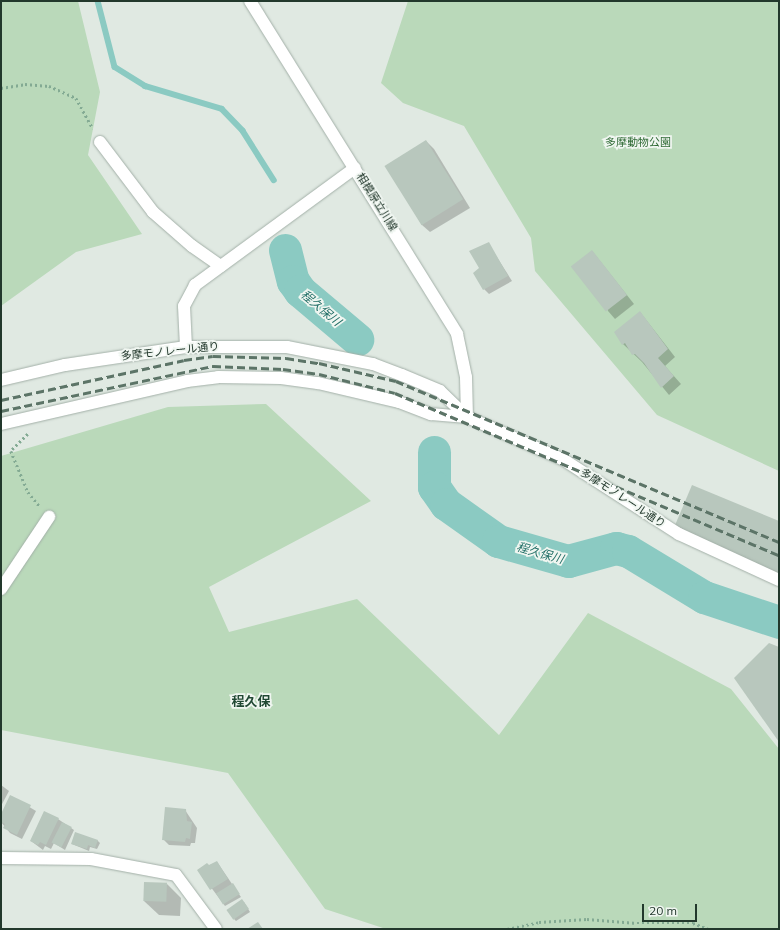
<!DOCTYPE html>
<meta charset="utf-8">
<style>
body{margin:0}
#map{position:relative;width:780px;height:930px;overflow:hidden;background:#e0e9e2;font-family:Mulish,"Noto Sans JP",sans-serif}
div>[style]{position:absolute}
.green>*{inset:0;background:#bad9ba}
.shadow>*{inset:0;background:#0003}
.stream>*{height:5.5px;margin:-2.75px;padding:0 2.75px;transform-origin:2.75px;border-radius:2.75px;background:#8bcac2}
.river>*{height:33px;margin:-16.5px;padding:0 16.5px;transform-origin:16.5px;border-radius:16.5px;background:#8bcac2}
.building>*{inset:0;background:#b8c7bd;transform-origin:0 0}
.path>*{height:2.5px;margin-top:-1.25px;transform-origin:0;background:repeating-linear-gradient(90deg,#83aa93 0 2px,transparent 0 5px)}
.roads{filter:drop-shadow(0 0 1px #a3b0a8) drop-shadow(0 0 1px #a3b0a8)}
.minor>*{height:12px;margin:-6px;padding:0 6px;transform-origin:6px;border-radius:6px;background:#fff}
.secondary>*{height:12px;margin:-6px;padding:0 6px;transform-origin:6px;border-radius:6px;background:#fff}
.rail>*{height:3px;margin-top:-1.5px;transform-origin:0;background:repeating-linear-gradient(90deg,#5c7467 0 8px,transparent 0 12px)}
span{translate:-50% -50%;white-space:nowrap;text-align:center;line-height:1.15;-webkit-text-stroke:3.5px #f0f6f1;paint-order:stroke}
.park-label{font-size:11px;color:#306b36}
.street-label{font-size:11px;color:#22382c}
.water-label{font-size:12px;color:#216e66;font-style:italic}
.quarter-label{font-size:13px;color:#204833;font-weight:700}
.frame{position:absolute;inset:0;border:2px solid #22382c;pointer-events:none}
.scale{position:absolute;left:642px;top:904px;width:55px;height:18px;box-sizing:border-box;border:2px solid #22382c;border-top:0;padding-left:5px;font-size:12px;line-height:14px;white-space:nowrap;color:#22382c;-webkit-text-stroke:3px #f0f6f1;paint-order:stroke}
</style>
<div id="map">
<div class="green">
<div style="clip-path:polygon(1px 1px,78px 1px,100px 92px,88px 155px,142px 234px,76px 252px,1px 306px)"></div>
<div style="clip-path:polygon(408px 1px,779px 1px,779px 471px,657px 415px,535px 271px,531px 238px,464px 126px,403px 103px,381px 83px)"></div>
<div style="clip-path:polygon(266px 404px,371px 501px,209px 587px,229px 632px,357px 599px,499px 735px,588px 613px,731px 689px,779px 749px,779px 929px,386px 929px,325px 909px,228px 773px,1px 730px,1px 456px,168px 407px)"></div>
</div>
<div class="shadow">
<div style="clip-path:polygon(426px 141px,434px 149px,470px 208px,430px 232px,422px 225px,386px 166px)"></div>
<div style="clip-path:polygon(488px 243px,512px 281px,489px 294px,484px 289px,480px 269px)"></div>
<div style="clip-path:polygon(592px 251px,634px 304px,615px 319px,608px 311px)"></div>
<div style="clip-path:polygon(640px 312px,675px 357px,665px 366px,681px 384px,669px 395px,642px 362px,623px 344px)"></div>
<div style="clip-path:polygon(1px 785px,9px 791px,1px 806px)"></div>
<div style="clip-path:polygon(11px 796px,36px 811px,22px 839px,10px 833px,1px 822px)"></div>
<div style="clip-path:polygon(185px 810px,197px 828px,195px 843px,191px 843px,190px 846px,169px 845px,164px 840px)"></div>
<div style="clip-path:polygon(58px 819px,74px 830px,65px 850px,54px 843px,51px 849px,45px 846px,43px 850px,31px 841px)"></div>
<div style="clip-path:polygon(97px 840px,100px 843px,97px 849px,90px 847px,89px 851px,72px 844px)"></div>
<div style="clip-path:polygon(217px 862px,241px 897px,225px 906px,198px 870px)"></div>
<div style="clip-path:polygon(167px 884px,181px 898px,180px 916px,159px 915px,144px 901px)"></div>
<div style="clip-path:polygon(244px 902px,250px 912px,236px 921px,234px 919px)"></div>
</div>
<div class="stream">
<div style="left:98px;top:1px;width:68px;rotate:75.6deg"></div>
<div style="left:115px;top:67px;width:36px;rotate:32deg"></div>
<div style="left:145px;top:86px;width:80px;rotate:16.6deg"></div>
<div style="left:222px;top:109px;width:30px;rotate:46deg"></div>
<div style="left:243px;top:131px;width:58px;rotate:57.7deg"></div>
</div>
<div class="river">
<div style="left:285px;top:250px;width:32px;rotate:76deg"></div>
<div style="left:293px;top:281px;width:12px;rotate:55deg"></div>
<div style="left:300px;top:291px;width:75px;rotate:40.1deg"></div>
<div style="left:434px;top:452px;width:35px;rotate:90deg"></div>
<div style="left:434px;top:487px;width:21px;rotate:55deg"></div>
<div style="left:446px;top:504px;width:64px;rotate:35.4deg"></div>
<div style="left:498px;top:541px;width:73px;rotate:15.9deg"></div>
<div style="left:568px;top:561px;width:50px;rotate:-15.2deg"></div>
<div style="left:616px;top:548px;width:12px;rotate:14deg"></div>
<div style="left:628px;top:551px;width:89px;rotate:31.2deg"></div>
<div style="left:704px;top:597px;width:79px;rotate:18.4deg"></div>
</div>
<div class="building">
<div style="left:426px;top:140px;width:70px;height:49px;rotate:58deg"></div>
<div style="clip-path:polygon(489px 242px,508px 276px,483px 290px,473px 273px,479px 268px,469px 251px)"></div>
<div style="left:592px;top:250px;width:57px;height:27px;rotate:52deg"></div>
<div style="clip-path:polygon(640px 311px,668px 349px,658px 358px,674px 376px,661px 388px,644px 363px,635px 354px,632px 355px,625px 343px,622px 345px,614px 332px)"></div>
<div style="clip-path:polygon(692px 485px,779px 521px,779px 575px,673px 530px)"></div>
<div style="clip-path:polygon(769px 643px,779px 647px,779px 742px,734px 678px)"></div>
<div style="clip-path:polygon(10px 795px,31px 805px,17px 835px,3px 828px,5px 824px,1px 822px,1px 814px)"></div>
<div style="clip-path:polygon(165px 807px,186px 809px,187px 821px,192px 822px,190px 839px,186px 838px,185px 842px,162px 840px)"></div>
<div style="clip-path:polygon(44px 811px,59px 818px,46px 845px,40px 842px,38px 845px,30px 841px)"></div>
<div style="left:62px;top:822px;width:11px;height:23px;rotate:27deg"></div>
<div style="clip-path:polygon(75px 832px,98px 840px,95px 848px,88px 845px,87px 849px,71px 844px)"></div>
<div style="clip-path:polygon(217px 861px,228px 879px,210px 890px,197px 870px,207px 863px,209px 865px)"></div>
<div style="left:144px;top:882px;width:23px;height:19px;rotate:2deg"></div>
<div style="left:233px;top:883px;width:13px;height:20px;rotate:58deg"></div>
<div style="left:242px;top:899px;width:12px;height:19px;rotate:55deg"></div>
<div style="clip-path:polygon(258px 922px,263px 929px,247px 929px)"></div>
</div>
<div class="path">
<div style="left:1px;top:88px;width:24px;rotate:-9deg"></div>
<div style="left:25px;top:84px;width:24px;rotate:5deg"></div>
<div style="left:49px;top:86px;width:30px;rotate:24deg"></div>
<div style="left:76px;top:98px;width:35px;rotate:61deg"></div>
<div style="left:28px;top:434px;width:24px;rotate:135deg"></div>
<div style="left:11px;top:451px;width:44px;rotate:67.5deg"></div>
<div style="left:28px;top:492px;width:19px;rotate:51deg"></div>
<div style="left:778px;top:499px;width:1px"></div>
<div style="left:507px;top:929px;width:33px;rotate:-12deg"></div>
<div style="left:539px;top:922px;width:48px;rotate:-3.6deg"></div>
<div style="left:587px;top:919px;width:50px;rotate:4.6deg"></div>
<div style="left:637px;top:923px;width:56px"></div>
<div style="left:693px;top:923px;width:17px;rotate:21deg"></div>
</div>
<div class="roads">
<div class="minor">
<div style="left:100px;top:142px;width:88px;rotate:52.9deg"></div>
<div style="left:153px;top:212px;width:52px;rotate:41.1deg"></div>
<div style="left:192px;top:246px;width:35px;rotate:35deg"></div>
<div style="left:1px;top:589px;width:87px;rotate:-56.3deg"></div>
<div style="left:1px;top:858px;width:90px;rotate:0.6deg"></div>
<div style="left:91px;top:859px;width:86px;rotate:10.7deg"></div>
<div style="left:176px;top:875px;width:67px;rotate:53.5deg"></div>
</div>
<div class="secondary">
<div style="left:250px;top:1px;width:392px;rotate:58.1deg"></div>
<div style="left:457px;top:334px;width:44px;rotate:78.2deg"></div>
<div style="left:466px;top:377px;width:40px;rotate:88.6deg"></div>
<div style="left:186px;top:347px;width:41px;rotate:-92.8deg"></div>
<div style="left:184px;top:306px;width:24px;rotate:-62deg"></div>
<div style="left:195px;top:285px;width:198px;rotate:-36.2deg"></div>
<div style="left:1px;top:380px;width:66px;rotate:-13.2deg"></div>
<div style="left:65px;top:365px;width:122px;rotate:-8.5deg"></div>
<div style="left:186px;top:347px;width:101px"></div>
<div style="left:287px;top:347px;width:88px;rotate:11.2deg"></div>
<div style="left:373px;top:364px;width:31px;rotate:21deg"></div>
<div style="left:402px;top:375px;width:41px;rotate:22.8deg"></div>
<div style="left:440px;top:391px;width:37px;rotate:44deg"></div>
<div style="left:1px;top:424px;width:191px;rotate:-13deg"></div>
<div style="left:187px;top:381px;width:31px;rotate:-7deg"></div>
<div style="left:218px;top:377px;width:63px;rotate:0.9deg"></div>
<div style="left:281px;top:378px;width:37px;rotate:8deg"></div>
<div style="left:318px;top:383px;width:83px;rotate:13.2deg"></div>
<div style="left:399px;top:402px;width:34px;rotate:21deg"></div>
<div style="left:431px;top:414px;width:36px;rotate:5deg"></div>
<div style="left:467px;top:417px;width:106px;rotate:23.9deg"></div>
<div style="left:564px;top:460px;width:137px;rotate:32.8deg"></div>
<div style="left:679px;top:534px;width:110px;rotate:24.7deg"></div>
</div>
</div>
<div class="rail">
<div style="left:1px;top:400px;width:187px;rotate:-12.3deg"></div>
<div style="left:184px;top:360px;width:29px;rotate:-8deg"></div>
<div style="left:213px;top:356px;width:73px;rotate:1.6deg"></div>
<div style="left:286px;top:358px;width:33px;rotate:9deg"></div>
<div style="left:319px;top:363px;width:79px;rotate:13.2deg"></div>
<div style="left:396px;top:381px;width:415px;rotate:22.8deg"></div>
<div style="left:1px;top:411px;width:217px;rotate:-12deg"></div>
<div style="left:213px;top:366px;width:70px;rotate:2.5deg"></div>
<div style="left:283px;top:369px;width:36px;rotate:8deg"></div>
<div style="left:319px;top:374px;width:78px;rotate:14deg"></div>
<div style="left:395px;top:393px;width:417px;rotate:22.9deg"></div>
</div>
<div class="park-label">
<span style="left:638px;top:142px">多摩動物公園</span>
</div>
<div class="street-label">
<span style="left:377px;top:202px;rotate:58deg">相模原立川線</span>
<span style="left:170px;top:351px;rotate:-6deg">多摩モノレール通り</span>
<span style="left:623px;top:498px;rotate:33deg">多摩モノレール通り</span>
</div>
<div class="water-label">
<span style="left:321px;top:308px;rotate:40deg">程久保川</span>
<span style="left:540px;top:553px;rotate:16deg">程久保川</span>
</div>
<div class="quarter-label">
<span style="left:251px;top:701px">程久保</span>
</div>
<div class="frame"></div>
<div class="scale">20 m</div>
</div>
